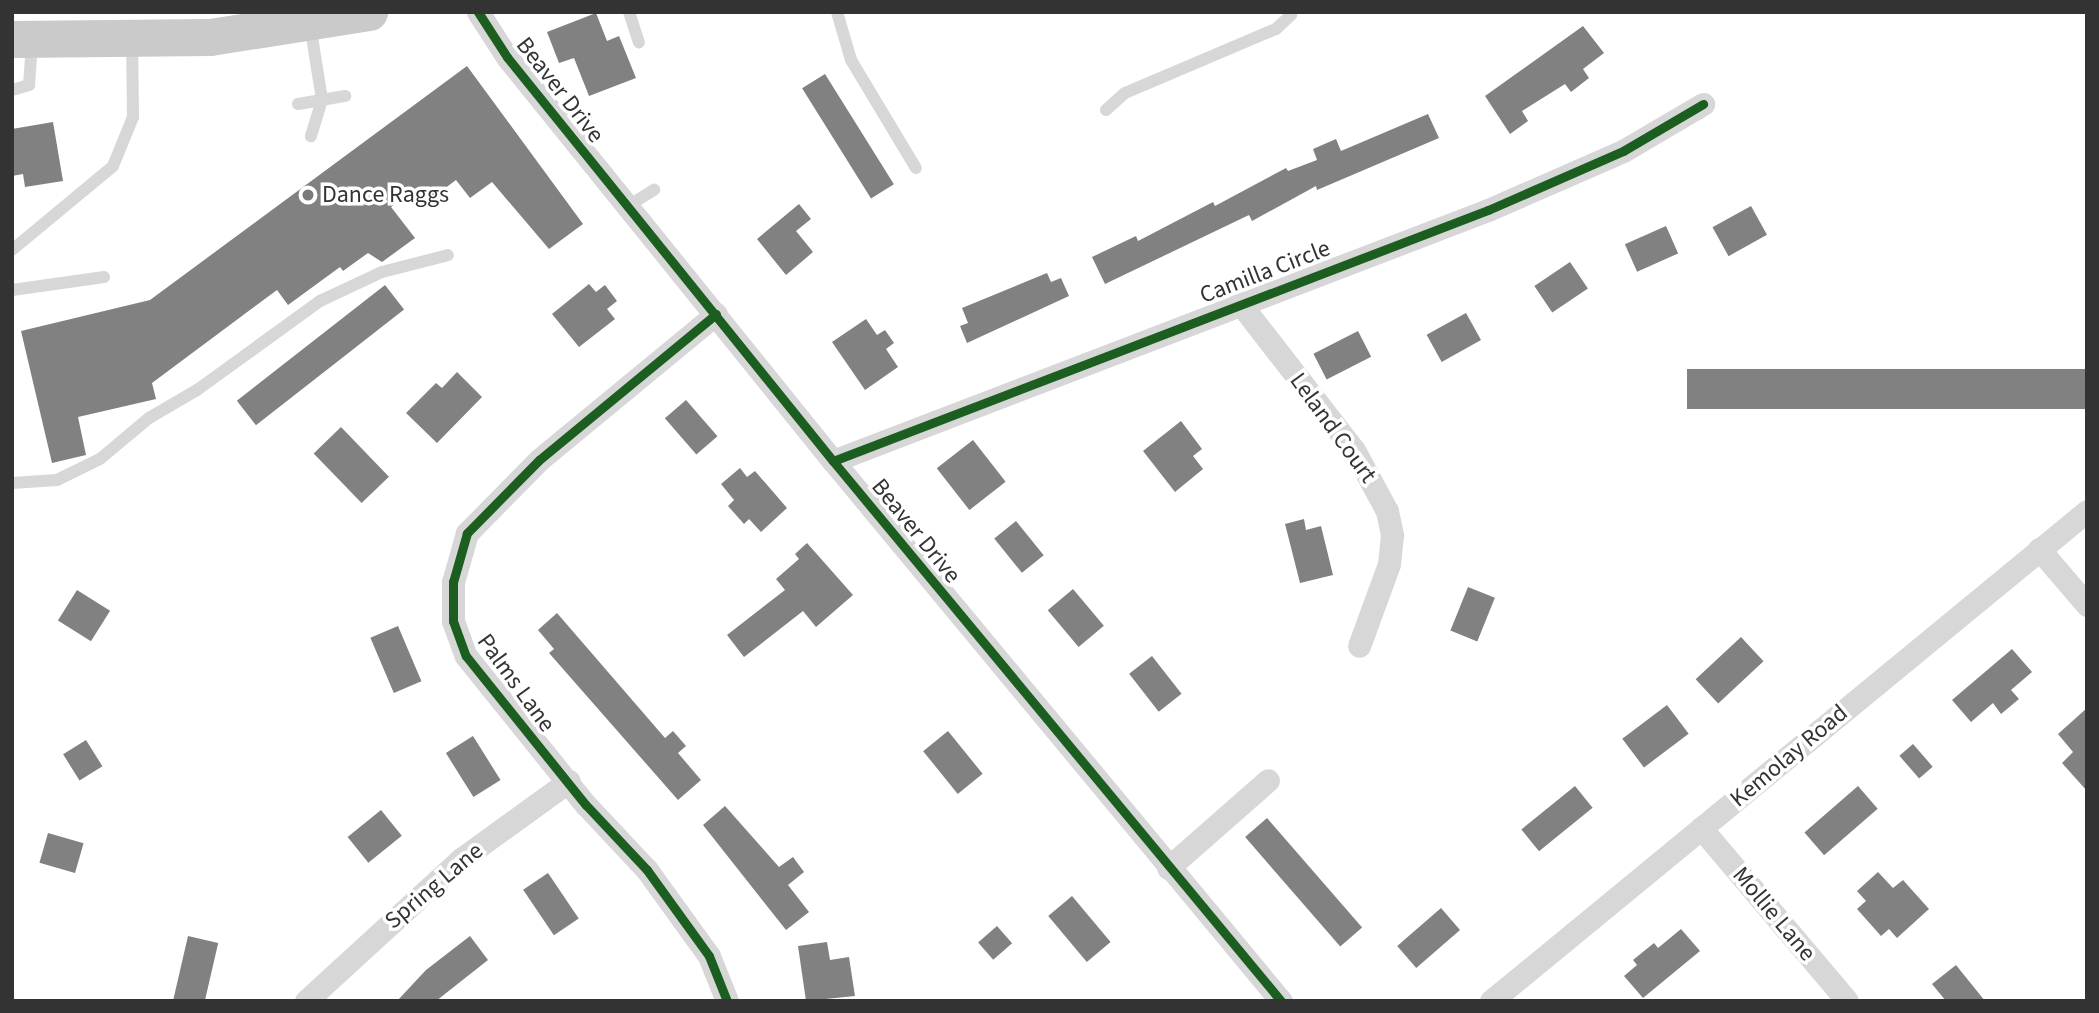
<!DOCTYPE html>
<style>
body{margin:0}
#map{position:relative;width:2099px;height:1013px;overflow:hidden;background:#fff;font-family:"Source Sans 3",sans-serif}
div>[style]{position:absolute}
.building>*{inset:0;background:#818181;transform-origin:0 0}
.lane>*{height:12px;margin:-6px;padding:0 6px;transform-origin:6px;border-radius:6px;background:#d7d7d7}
.street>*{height:23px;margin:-11.5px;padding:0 11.5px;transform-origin:11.5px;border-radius:11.5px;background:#d7d7d7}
.primary>*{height:37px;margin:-18.5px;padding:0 18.5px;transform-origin:18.5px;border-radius:18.5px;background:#cacaca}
.cycleway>*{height:9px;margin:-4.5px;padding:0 4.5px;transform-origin:4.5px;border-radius:4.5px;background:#1b5e20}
.dots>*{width:19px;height:19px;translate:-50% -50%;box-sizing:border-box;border:4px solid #fff;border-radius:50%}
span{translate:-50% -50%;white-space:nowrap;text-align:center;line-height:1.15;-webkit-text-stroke:7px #fff;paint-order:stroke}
.street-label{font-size:24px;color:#333}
.poi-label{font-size:24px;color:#333}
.left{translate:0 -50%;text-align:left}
.frame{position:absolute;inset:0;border:14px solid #333;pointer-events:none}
</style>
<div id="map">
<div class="building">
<div style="clip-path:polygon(596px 13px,607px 41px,619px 36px,636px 78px,589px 96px,574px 58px,559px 63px,547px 32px)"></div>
<div style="clip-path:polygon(1583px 26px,1604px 53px,1583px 69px,1589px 78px,1571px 92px,1565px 84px,1522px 111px,1528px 121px,1510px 134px,1485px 96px)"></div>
<div style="clip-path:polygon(467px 66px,583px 224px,549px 249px,492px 182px,470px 198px,456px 180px,428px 201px,418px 188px,391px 207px,415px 238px,382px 262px,368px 253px,343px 271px,340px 267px,288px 305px,277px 290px,152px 383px,156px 399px,78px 417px,86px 455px,52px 463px,21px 331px,150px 300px)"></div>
<div style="left:825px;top:74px;width:130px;height:27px;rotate:58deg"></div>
<div style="clip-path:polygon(1428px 114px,1439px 138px,1317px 190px,1316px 186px,1252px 221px,1249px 215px,1105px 284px,1092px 257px,1136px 236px,1138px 241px,1213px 202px,1215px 206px,1286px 168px,1288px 171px,1317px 160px,1313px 149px,1336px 139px,1341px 151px)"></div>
<div style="clip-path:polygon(53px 122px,63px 181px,25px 187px,23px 174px,12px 176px,12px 129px)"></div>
<div style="clip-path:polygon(799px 204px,811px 219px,796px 231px,813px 252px,786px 275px,757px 239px)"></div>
<div style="left:1751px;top:206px;width:33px;height:44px;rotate:61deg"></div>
<div style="left:1666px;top:226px;width:30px;height:45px;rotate:66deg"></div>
<div style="left:1570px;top:262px;width:32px;height:43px;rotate:56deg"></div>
<div style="clip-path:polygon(1047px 273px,1051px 282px,1061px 278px,1069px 296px,967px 343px,960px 326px,968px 323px,962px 308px)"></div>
<div style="clip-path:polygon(589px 284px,596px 292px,605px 285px,617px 301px,607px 309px,615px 319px,579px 347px,552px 314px)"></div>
<div style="left:385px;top:285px;width:31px;height:188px;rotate:52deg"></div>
<div style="left:1466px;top:313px;width:31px;height:45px;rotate:61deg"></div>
<div style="clip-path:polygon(866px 319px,877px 335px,885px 330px,894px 343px,886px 349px,898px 367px,865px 390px,832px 342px)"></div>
<div style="left:1358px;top:331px;width:29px;height:50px;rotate:63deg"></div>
<div style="left:2087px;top:369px;width:40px;height:400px;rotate:90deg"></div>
<div style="clip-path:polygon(457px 372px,482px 397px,437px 443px,406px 413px,436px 383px,442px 388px)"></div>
<div style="left:686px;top:400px;width:48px;height:28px;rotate:49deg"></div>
<div style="clip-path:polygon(1181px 421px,1202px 449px,1193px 456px,1203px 469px,1175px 492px,1143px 451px)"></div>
<div style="left:341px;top:427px;width:69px;height:38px;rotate:46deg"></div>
<div style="left:973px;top:440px;width:53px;height:46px;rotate:52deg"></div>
<div style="clip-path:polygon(740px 468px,747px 477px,755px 471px,787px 508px,761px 532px,749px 519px,744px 524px,728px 506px,734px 500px,721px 484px)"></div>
<div style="clip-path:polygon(1304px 519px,1306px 530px,1321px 526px,1333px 575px,1300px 583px,1285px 524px)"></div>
<div style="left:1016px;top:521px;width:44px;height:28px;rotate:51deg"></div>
<div style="clip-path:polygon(807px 543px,853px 595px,816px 627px,803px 611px,744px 657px,727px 635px,785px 590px,776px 579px,799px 559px,795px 554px)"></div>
<div style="left:1468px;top:587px;width:29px;height:47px;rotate:22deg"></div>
<div style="left:1073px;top:589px;width:48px;height:33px;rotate:50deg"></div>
<div style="left:77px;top:590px;width:39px;height:36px;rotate:32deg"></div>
<div style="clip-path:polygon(557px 613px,665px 738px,673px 731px,686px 746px,678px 753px,701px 780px,678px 800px,549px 653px,554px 649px,538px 630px)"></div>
<div style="left:398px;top:626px;width:60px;height:30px;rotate:67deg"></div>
<div style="left:1741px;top:637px;width:33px;height:62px;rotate:47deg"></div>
<div style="clip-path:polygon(2012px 649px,2032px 672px,2011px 690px,2019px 699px,2001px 714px,1993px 703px,1971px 722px,1952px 700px)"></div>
<div style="left:1152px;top:656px;width:48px;height:29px;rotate:52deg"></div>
<div style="left:1667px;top:705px;width:36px;height:56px;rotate:53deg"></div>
<div style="clip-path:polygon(2087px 708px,2087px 791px,2062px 763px,2073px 752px,2058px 734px)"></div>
<div style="left:948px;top:731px;width:55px;height:32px;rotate:51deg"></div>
<div style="left:473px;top:736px;width:52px;height:32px;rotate:58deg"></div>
<div style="left:86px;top:740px;width:31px;height:27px;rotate:58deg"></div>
<div style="left:1913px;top:744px;width:30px;height:18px;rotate:49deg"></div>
<div style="left:1575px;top:786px;width:28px;height:69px;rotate:51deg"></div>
<div style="left:1858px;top:786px;width:30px;height:71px;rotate:49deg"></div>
<div style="clip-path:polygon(725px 806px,779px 867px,793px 857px,804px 872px,788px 885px,809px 912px,786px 930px,703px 825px)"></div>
<div style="left:381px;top:810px;width:33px;height:43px;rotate:51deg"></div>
<div style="left:1267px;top:818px;width:145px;height:29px;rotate:49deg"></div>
<div style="left:48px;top:833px;width:37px;height:31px;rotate:16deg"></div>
<div style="clip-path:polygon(1878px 872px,1893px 888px,1903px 880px,1929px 909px,1897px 938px,1889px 929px,1881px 936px,1857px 909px,1866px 901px,1857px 891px)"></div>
<div style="left:548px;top:873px;width:55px;height:30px;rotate:56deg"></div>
<div style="left:1072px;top:896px;width:60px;height:31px;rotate:50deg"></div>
<div style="left:1441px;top:908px;width:29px;height:58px;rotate:49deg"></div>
<div style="left:997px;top:926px;width:23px;height:25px;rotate:49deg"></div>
<div style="clip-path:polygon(1681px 929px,1700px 951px,1643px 998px,1624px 976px,1637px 965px,1633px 960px,1654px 943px,1658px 948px)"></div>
<div style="left:188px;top:936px;width:31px;height:67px;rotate:13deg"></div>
<div style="clip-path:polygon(470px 936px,488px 960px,436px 1001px,397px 1001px,426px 970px)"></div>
<div style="clip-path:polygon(827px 942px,830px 960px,849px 957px,855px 996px,806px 1001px,798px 946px)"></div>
<div style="clip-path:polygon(1956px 965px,1985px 1001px,1946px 1001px,1932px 984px)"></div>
</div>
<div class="lane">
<div style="left:629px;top:12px;width:32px;rotate:72deg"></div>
<div style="left:837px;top:12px;width:50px;rotate:73.7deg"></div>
<div style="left:851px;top:60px;width:126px;rotate:59deg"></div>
<div style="left:310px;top:24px;width:77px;rotate:81deg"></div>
<div style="left:322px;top:100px;width:38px;rotate:107deg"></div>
<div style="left:12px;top:90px;width:18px;rotate:-16deg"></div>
<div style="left:29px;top:85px;width:42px;rotate:-85.9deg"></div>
<div style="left:298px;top:104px;width:48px;rotate:-9.7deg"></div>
<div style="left:1106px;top:110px;width:25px;rotate:-42deg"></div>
<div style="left:1125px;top:93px;width:164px;rotate:-23deg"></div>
<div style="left:1276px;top:29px;width:21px;rotate:-43deg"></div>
<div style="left:628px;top:206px;width:31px;rotate:-32deg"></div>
<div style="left:12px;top:250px;width:131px;rotate:-39.7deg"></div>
<div style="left:113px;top:166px;width:53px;rotate:-67.8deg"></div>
<div style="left:133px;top:117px;width:77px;rotate:-90.7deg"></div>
<div style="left:12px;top:290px;width:93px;rotate:-8deg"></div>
<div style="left:12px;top:483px;width:45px;rotate:-3.8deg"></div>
<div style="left:57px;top:480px;width:48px;rotate:-26deg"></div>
<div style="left:100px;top:459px;width:64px;rotate:-39.9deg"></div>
<div style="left:149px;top:418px;width:56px;rotate:-30.3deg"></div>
<div style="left:197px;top:390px;width:152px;rotate:-35.9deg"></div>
<div style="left:320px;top:301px;width:68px;rotate:-25.1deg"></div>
<div style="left:382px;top:272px;width:68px;rotate:-14.4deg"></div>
</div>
<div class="street">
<div style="left:478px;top:12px;width:54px;rotate:57.2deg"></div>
<div style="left:507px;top:57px;width:519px;rotate:51.1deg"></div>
<div style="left:833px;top:461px;width:702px;rotate:50.32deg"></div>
<div style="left:1239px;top:302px;width:187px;rotate:52.2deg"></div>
<div style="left:1354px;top:450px;width:69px;rotate:61.6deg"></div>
<div style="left:1387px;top:511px;width:25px;rotate:78deg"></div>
<div style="left:1392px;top:535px;width:29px;rotate:96deg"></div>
<div style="left:1389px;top:564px;width:87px;rotate:110.1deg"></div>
<div style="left:716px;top:314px;width:229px;rotate:140.5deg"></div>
<div style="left:539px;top:460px;width:103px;rotate:134.6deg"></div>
<div style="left:467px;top:533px;width:51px;rotate:105.9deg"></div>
<div style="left:453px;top:582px;width:39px;rotate:90deg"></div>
<div style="left:453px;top:621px;width:37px;rotate:70deg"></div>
<div style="left:466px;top:656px;width:191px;rotate:51.2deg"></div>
<div style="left:586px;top:805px;width:89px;rotate:46.8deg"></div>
<div style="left:647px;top:870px;width:106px;rotate:54.2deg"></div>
<div style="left:709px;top:956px;width:48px;rotate:68.2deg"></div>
<div style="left:833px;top:461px;width:701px;rotate:-20.97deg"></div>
<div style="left:1488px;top:210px;width:147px;rotate:-23.6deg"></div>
<div style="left:1623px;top:151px;width:93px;rotate:-30.4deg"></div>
<div style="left:2039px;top:549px;width:74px;rotate:49.4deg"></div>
<div style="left:1701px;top:828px;width:226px;rotate:49.8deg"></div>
<div style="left:1168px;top:868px;width:133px;rotate:-41.3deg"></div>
<div style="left:306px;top:1001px;width:210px;rotate:-42.5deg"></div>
<div style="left:461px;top:859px;width:133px;rotate:-35.8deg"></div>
<div style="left:1491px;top:1001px;width:772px;rotate:-39.43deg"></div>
</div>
<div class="primary">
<div style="left:12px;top:39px;width:198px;rotate:-0.6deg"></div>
<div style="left:210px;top:37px;width:161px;rotate:-8.9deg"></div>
</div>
<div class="cycleway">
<div style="left:478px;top:12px;width:54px;rotate:57.2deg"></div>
<div style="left:507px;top:57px;width:519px;rotate:51.1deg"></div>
<div style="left:833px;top:461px;width:702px;rotate:50.32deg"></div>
<div style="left:716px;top:314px;width:229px;rotate:140.5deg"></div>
<div style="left:539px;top:460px;width:103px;rotate:134.6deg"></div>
<div style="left:467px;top:533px;width:51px;rotate:105.9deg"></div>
<div style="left:453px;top:582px;width:39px;rotate:90deg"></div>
<div style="left:453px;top:621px;width:37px;rotate:70deg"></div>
<div style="left:466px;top:656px;width:191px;rotate:51.2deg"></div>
<div style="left:586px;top:805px;width:89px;rotate:46.8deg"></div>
<div style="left:647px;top:870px;width:106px;rotate:54.2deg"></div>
<div style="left:709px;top:956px;width:48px;rotate:68.2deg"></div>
<div style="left:833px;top:461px;width:701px;rotate:-20.97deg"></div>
<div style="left:1488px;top:210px;width:147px;rotate:-23.6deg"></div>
<div style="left:1623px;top:151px;width:93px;rotate:-30.4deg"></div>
</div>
<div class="dots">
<div style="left:308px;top:195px;background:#7a7a7a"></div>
</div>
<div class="street-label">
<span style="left:560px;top:90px;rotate:52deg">Beaver Drive</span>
<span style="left:1265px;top:272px;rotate:-21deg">Camilla Circle</span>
<span style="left:1333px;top:428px;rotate:54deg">Leland Court</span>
<span style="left:916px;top:531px;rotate:51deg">Beaver Drive</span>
<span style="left:516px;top:683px;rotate:54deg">Palms Lane</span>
<span style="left:1789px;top:756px;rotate:-40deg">Kemolay Road</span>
<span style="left:434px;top:886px;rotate:-40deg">Spring Lane</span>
<span style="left:1774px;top:914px;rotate:50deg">Mollie Lane</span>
</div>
<div class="poi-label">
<span class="left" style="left:322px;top:195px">Dance Raggs</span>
</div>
<div class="frame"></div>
</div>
